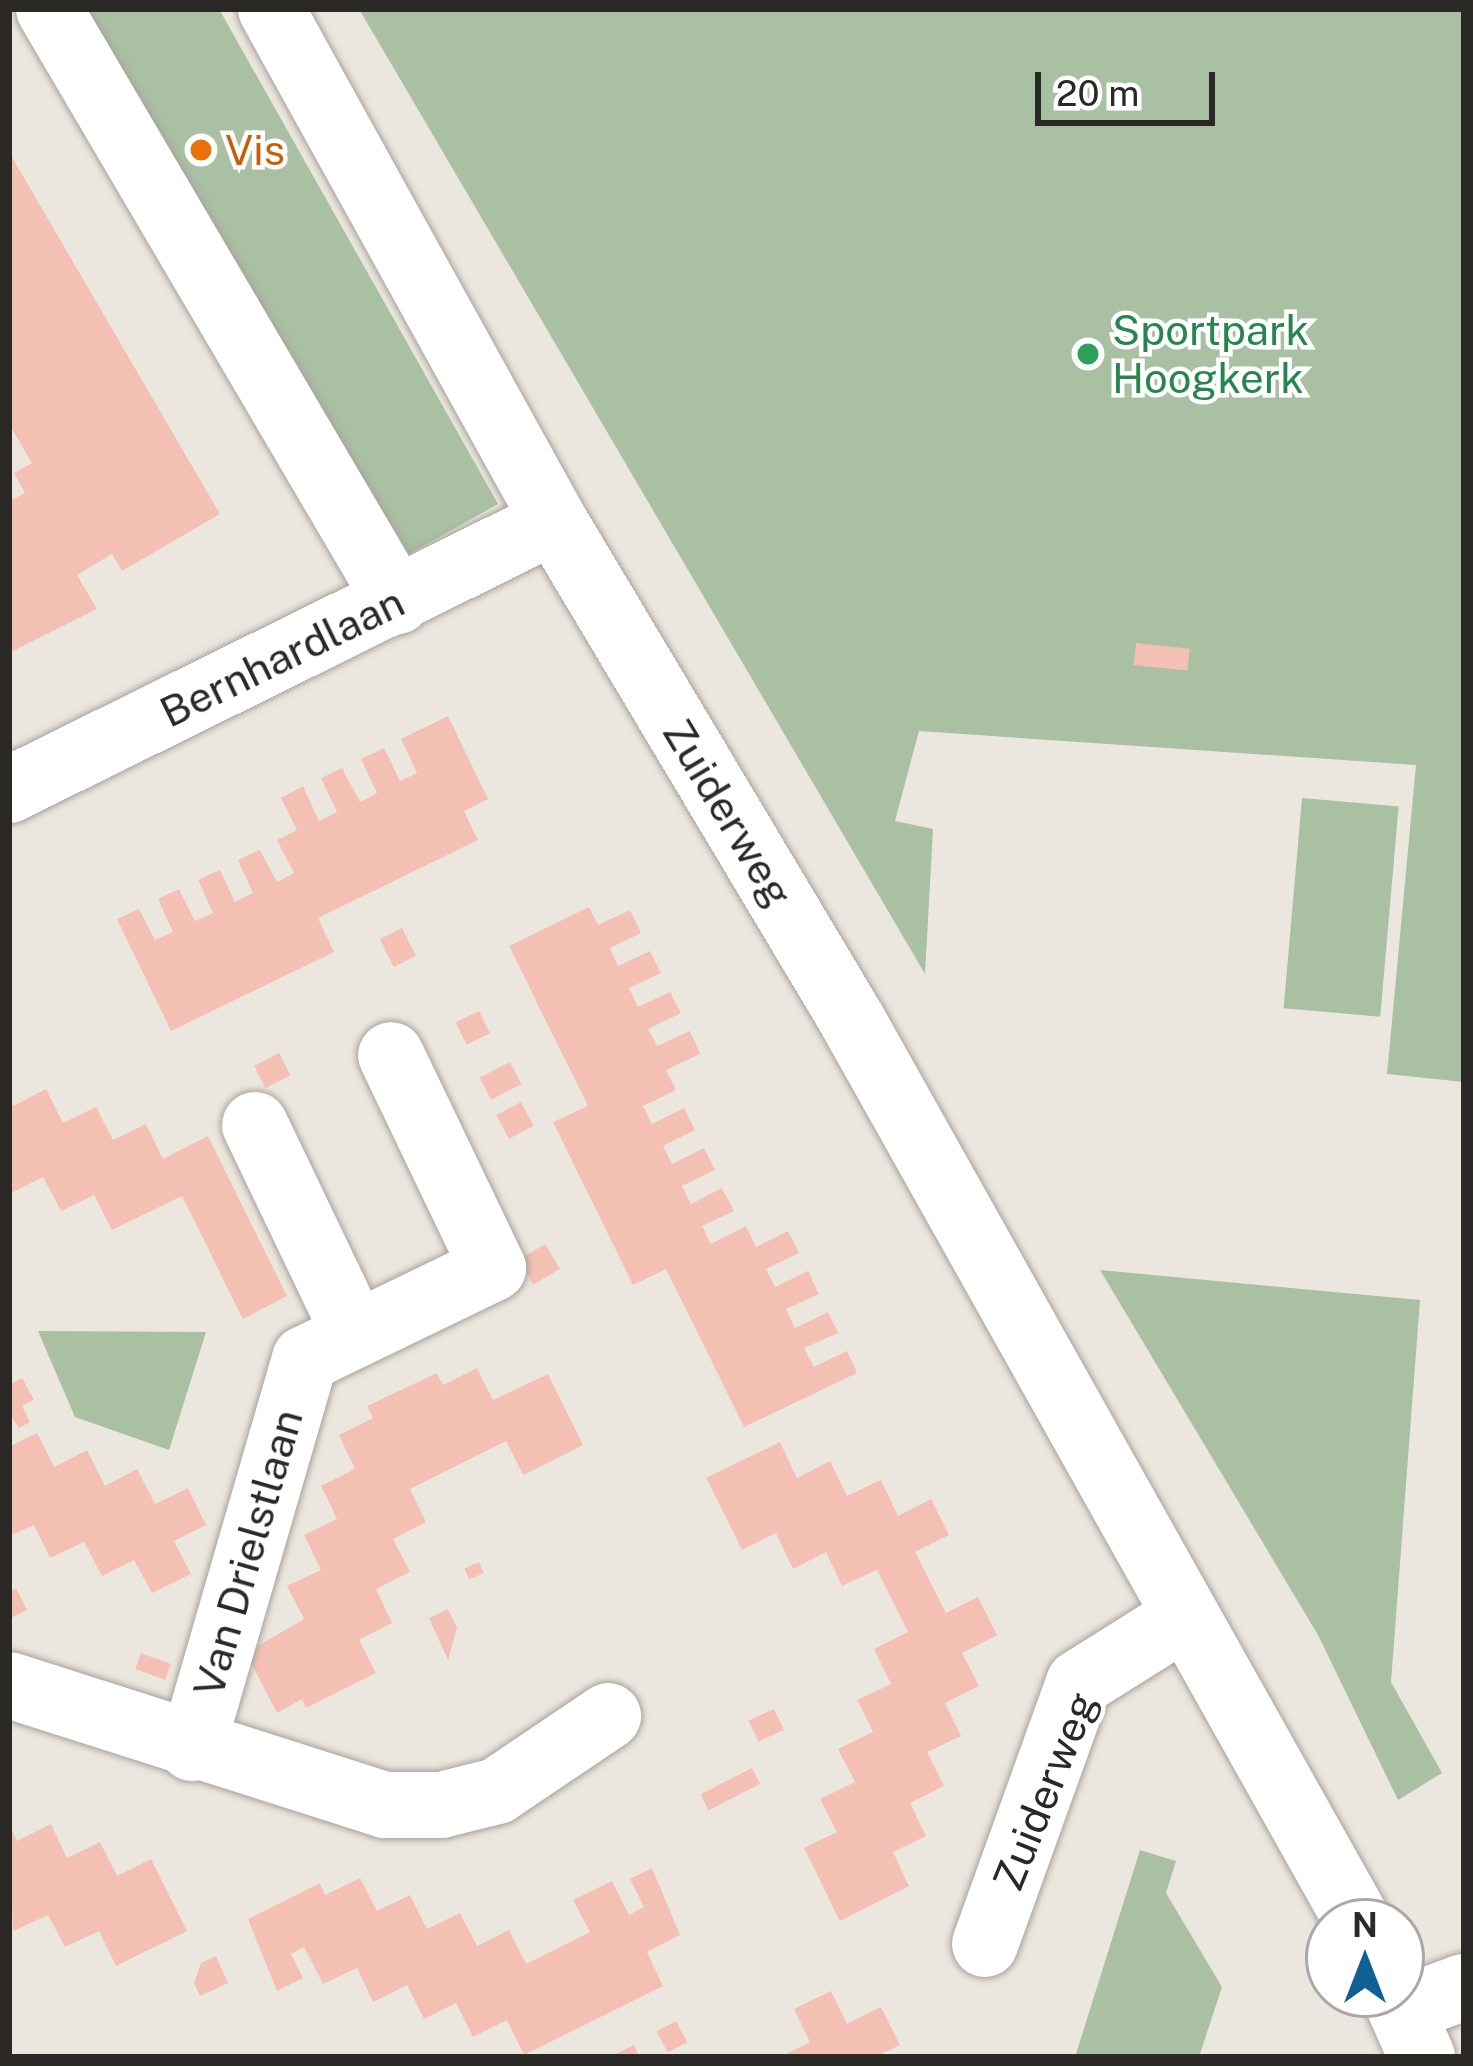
<!DOCTYPE html>
<style>
body{margin:0}
#map{position:relative;width:1473px;height:2066px;overflow:hidden;background:#ece7de;font-family:"Public Sans",sans-serif}
div>[style]{position:absolute}
.green>*{inset:0;background:#a9c0a2;transform-origin:0 0}
.building>*{inset:0;background:#f4c0b4;transform-origin:0 0}
.roads{filter:drop-shadow(0 0 3px #a8a39b) drop-shadow(0 0 3px #a8a39b)}
.minor>*{height:66px;margin:-33px;padding:0 33px;transform-origin:33px;border-radius:33px;background:#fff}
.dots>*{width:33px;height:33px;translate:-50% -50%;box-sizing:border-box;border:6px solid #fff;border-radius:50%}
span{translate:-50% -50%;white-space:nowrap;text-align:center;line-height:1.15;-webkit-text-stroke:9px #fff;paint-order:stroke}
.food-label{font-size:42px;color:#c56008}
.left{translate:0 -50%;text-align:left}
.leisure-label{font-size:42px;color:#27864d}
.street-label{font-size:42px;color:#2b2926}
.frame{position:absolute;inset:0;border:12px solid #2b2926;pointer-events:none}
.north{position:absolute;left:1305px;top:1898px;width:120px;height:120px;box-sizing:border-box;background:#fff;border:3px solid #aaa9a8;border-radius:50%;rotate:0deg;font-size:33px;font-weight:700;line-height:48px;text-align:center;color:#2b2926}
.north::after{content:'';display:block;margin:auto;width:42px;height:54px;background:#106093;clip-path:polygon(50% 0,100% 100%,50% 72%,0 100%)}
.scale{position:absolute;left:1035px;top:72px;width:180px;height:54px;box-sizing:border-box;border:6px solid #2b2926;border-top:0;padding-left:15px;font-size:36px;line-height:42px;white-space:nowrap;color:#2b2926;-webkit-text-stroke:9px #fff;paint-order:stroke}
</style>
<div id="map">
<div class="green">
<div style="clip-path:polygon(74px 9px,219px 9px,498px 504px,397px 561px)"></div>
<div style="clip-path:polygon(359px 9px,1464px 9px,1464px 1082px,1387px 1074px,1416px 765px,919px 731px,895px 821px,933px 829px,925px 974px)"></div>
<div style="left:1302px;top:798px;width:97px;height:211px;rotate:5deg"></div>
<div style="clip-path:polygon(1100px 1270px,1420px 1300px,1391px 1682px,1442px 1773px,1398px 1800px,1318px 1635px)"></div>
<div style="clip-path:polygon(38px 1331px,206px 1332px,169px 1450px,75px 1417px)"></div>
<div style="clip-path:polygon(1140px 1850px,1176px 1861px,1166px 1893px,1222px 1987px,1199px 2057px,1075px 2057px)"></div>
</div>
<div class="building">
<div style="clip-path:polygon(9px 152px,220px 514px,122px 571px,112px 554px,77px 575px,97px 609px,9px 653px,9px 501px,25px 493px,14px 473px,32px 463px,9px 424px)"></div>
<div style="left:1136px;top:643px;width:54px;height:22px;rotate:6deg"></div>
<div style="clip-path:polygon(448px 716px,488px 799px,464px 811px,478px 840px,318px 918px,334px 952px,171px 1031px,117px 919px,139px 909px,155px 940px,173px 932px,158px 899px,179px 889px,195px 921px,213px 913px,198px 880px,220px 870px,235px 902px,253px 893px,238px 860px,260px 850px,277px 882px,294px 873px,277px 840px,297px 830px,281px 798px,303px 786px,319px 821px,337px 812px,321px 778px,342px 768px,360px 802px,377px 793px,361px 759px,384px 748px,400px 781px,417px 773px,401px 739px)"></div>
<div style="clip-path:polygon(589px 907px,598px 925px,630px 910px,641px 933px,610px 948px,618px 966px,650px 951px,661px 973px,629px 988px,638px 1007px,670px 992px,681px 1013px,648px 1029px,657px 1046px,690px 1031px,700px 1054px,666px 1070px,676px 1090px,643px 1106px,652px 1124px,684px 1108px,695px 1130px,663px 1146px,672px 1164px,704px 1148px,715px 1170px,682px 1186px,691px 1204px,722px 1188px,734px 1211px,702px 1226px,711px 1244px,746px 1226px,756px 1247px,788px 1231px,799px 1253px,766px 1269px,775px 1287px,808px 1271px,819px 1294px,786px 1309px,795px 1328px,828px 1312px,838px 1333px,804px 1348px,814px 1367px,847px 1351px,857px 1373px,744px 1427px,666px 1269px,633px 1285px,553px 1122px,588px 1106px,509px 946px)"></div>
<div style="left:402px;top:928px;width:31px;height:25px;rotate:63deg"></div>
<div style="left:479px;top:1011px;width:25px;height:26px;rotate:64deg"></div>
<div style="left:279px;top:1053px;width:25px;height:28px;rotate:63deg"></div>
<div style="left:510px;top:1062px;width:25px;height:34px;rotate:63deg"></div>
<div style="clip-path:polygon(46px 1089px,63px 1123px,96px 1107px,113px 1140px,146px 1124px,163px 1159px,208px 1136px,287px 1296px,243px 1319px,182px 1196px,112px 1230px,94px 1195px,61px 1211px,43px 1177px,9px 1194px,9px 1099px,13px 1106px)"></div>
<div style="left:521px;top:1102px;width:27px;height:28px;rotate:62deg"></div>
<div style="left:545px;top:1244px;width:29px;height:31px;rotate:59deg"></div>
<div style="clip-path:polygon(477px 1368px,493px 1400px,548px 1374px,583px 1445px,523px 1475px,506px 1441px,410px 1489px,426px 1522px,393px 1539px,410px 1572px,376px 1589px,392px 1623px,359px 1640px,376px 1673px,306px 1708px,302px 1699px,277px 1713px,246px 1653px,304px 1619px,287px 1586px,321px 1570px,304px 1535px,337px 1519px,321px 1486px,355px 1469px,339px 1435px,373px 1418px,367px 1406px,437px 1373px,443px 1385px)"></div>
<div style="clip-path:polygon(22px 1378px,34px 1400px,22px 1406px,30px 1422px,19px 1428px,9px 1413px,9px 1385px)"></div>
<div style="clip-path:polygon(37px 1433px,54px 1467px,87px 1450px,105px 1486px,137px 1469px,155px 1504px,188px 1488px,206px 1525px,174px 1541px,191px 1574px,152px 1593px,134px 1560px,102px 1576px,84px 1542px,50px 1558px,34px 1525px,9px 1536px,9px 1447px)"></div>
<div style="clip-path:polygon(780px 1442px,797px 1478px,830px 1461px,847px 1496px,881px 1480px,898px 1516px,931px 1499px,949px 1535px,915px 1552px,946px 1613px,978px 1597px,997px 1635px,962px 1653px,979px 1686px,945px 1703px,961px 1736px,927px 1752px,944px 1786px,910px 1803px,926px 1836px,893px 1852px,909px 1886px,840px 1921px,804px 1848px,837px 1832px,820px 1799px,855px 1782px,838px 1749px,873px 1732px,857px 1700px,891px 1684px,874px 1649px,908px 1632px,877px 1570px,842px 1586px,826px 1552px,793px 1569px,776px 1533px,742px 1550px,706px 1478px)"></div>
<div style="left:479px;top:1562px;width:12px;height:16px;rotate:66deg"></div>
<div style="clip-path:polygon(16px 1588px,27px 1610px,9px 1619px,9px 1592px)"></div>
<div style="clip-path:polygon(448px 1609px,457px 1628px,448px 1660px,429px 1618px)"></div>
<div style="left:141px;top:1653px;width:32px;height:17px;rotate:20deg"></div>
<div style="left:774px;top:1709px;width:23px;height:28px;rotate:65deg"></div>
<div style="left:752px;top:1768px;width:18px;height:58px;rotate:63deg"></div>
<div style="clip-path:polygon(9px 1823px,17px 1841px,51px 1824px,67px 1858px,100px 1842px,117px 1876px,151px 1859px,187px 1931px,116px 1966px,99px 1931px,65px 1947px,48px 1915px,13px 1931px)"></div>
<div style="clip-path:polygon(652px 1868px,680px 1935px,647px 1952px,663px 1986px,524px 2055px,507px 2020px,473px 2037px,456px 2003px,424px 2019px,407px 1985px,373px 2002px,357px 1968px,323px 1984px,304px 1947px,291px 1954px,303px 1978px,277px 1991px,248px 1919px,320px 1883px,325px 1895px,360px 1878px,377px 1911px,410px 1895px,427px 1929px,460px 1913px,477px 1946px,509px 1930px,526px 1964px,590px 1932px,573px 1900px,612px 1881px,629px 1915px,644px 1907px,630px 1879px)"></div>
<div style="clip-path:polygon(216px 1956px,228px 1983px,200px 1996px,194px 1983px,201px 1963px)"></div>
<div style="clip-path:polygon(831px 1991px,847px 2024px,881px 2007px,900px 2045px,875px 2057px,780px 2057px,810px 2042px,794px 2009px)"></div>
<div style="left:676px;top:2021px;width:24px;height:22px;rotate:62deg"></div>
<div style="clip-path:polygon(634px 2045px,639px 2057px,609px 2057px)"></div>
</div>
<div class="roads">
<div class="minor">
<div style="left:49px;top:9px;width:687px;rotate:59.55deg"></div>
<div style="left:271px;top:9px;width:585px;rotate:61.07deg"></div>
<div style="left:554px;top:521px;width:581px;rotate:59.15deg"></div>
<div style="left:852px;top:1020px;width:1034px;rotate:60.71deg"></div>
<div style="left:9px;top:790px;width:608px;rotate:-26.27deg"></div>
<div style="left:255px;top:1125px;width:232px;rotate:64.4deg"></div>
<div style="left:9px;top:1685px;width:395px;rotate:17.7deg"></div>
<div style="left:385px;top:1805px;width:56px"></div>
<div style="left:441px;top:1805px;width:58px;rotate:-14deg"></div>
<div style="left:497px;top:1791px;width:134px;rotate:-34deg"></div>
<div style="left:192px;top:1748px;width:405px;rotate:-73.8deg"></div>
<div style="left:305px;top:1359px;width:209px;rotate:-25.8deg"></div>
<div style="left:493px;top:1268px;width:236px;rotate:-115.6deg"></div>
<div style="left:985px;top:1944px;width:277px;rotate:-70.2deg"></div>
<div style="left:1079px;top:1683px;width:126px;rotate:-32.1deg"></div>
<div style="left:1394px;top:1994px;width:69px;rotate:66deg"></div>
<div style="left:1402px;top:2010px;width:66px;rotate:-20.4deg"></div>
</div>
</div>
<div class="dots">
<div style="left:201px;top:150px;background:#e8710a"></div>
<div style="left:1088px;top:354px;background:#2e9e5b"></div>
</div>
<div class="food-label">
<span class="left" style="left:225px;top:150px">Vis</span>
</div>
<div class="leisure-label">
<span class="left" style="left:1112px;top:354px">Sportpark<br>Hoogkerk</span>
</div>
<div class="street-label">
<span style="left:282px;top:657px;rotate:-26deg">Bernhardlaan</span>
<span style="left:728px;top:813px;rotate:59deg">Zuiderweg</span>
<span style="left:248px;top:1553px;rotate:-74deg">Van Drielstlaan</span>
<span style="left:1045px;top:1791px;rotate:-68deg">Zuiderweg</span>
</div>
<div class="frame"></div>
<div class="north">N</div>
<div class="scale">20 m</div>
</div>
